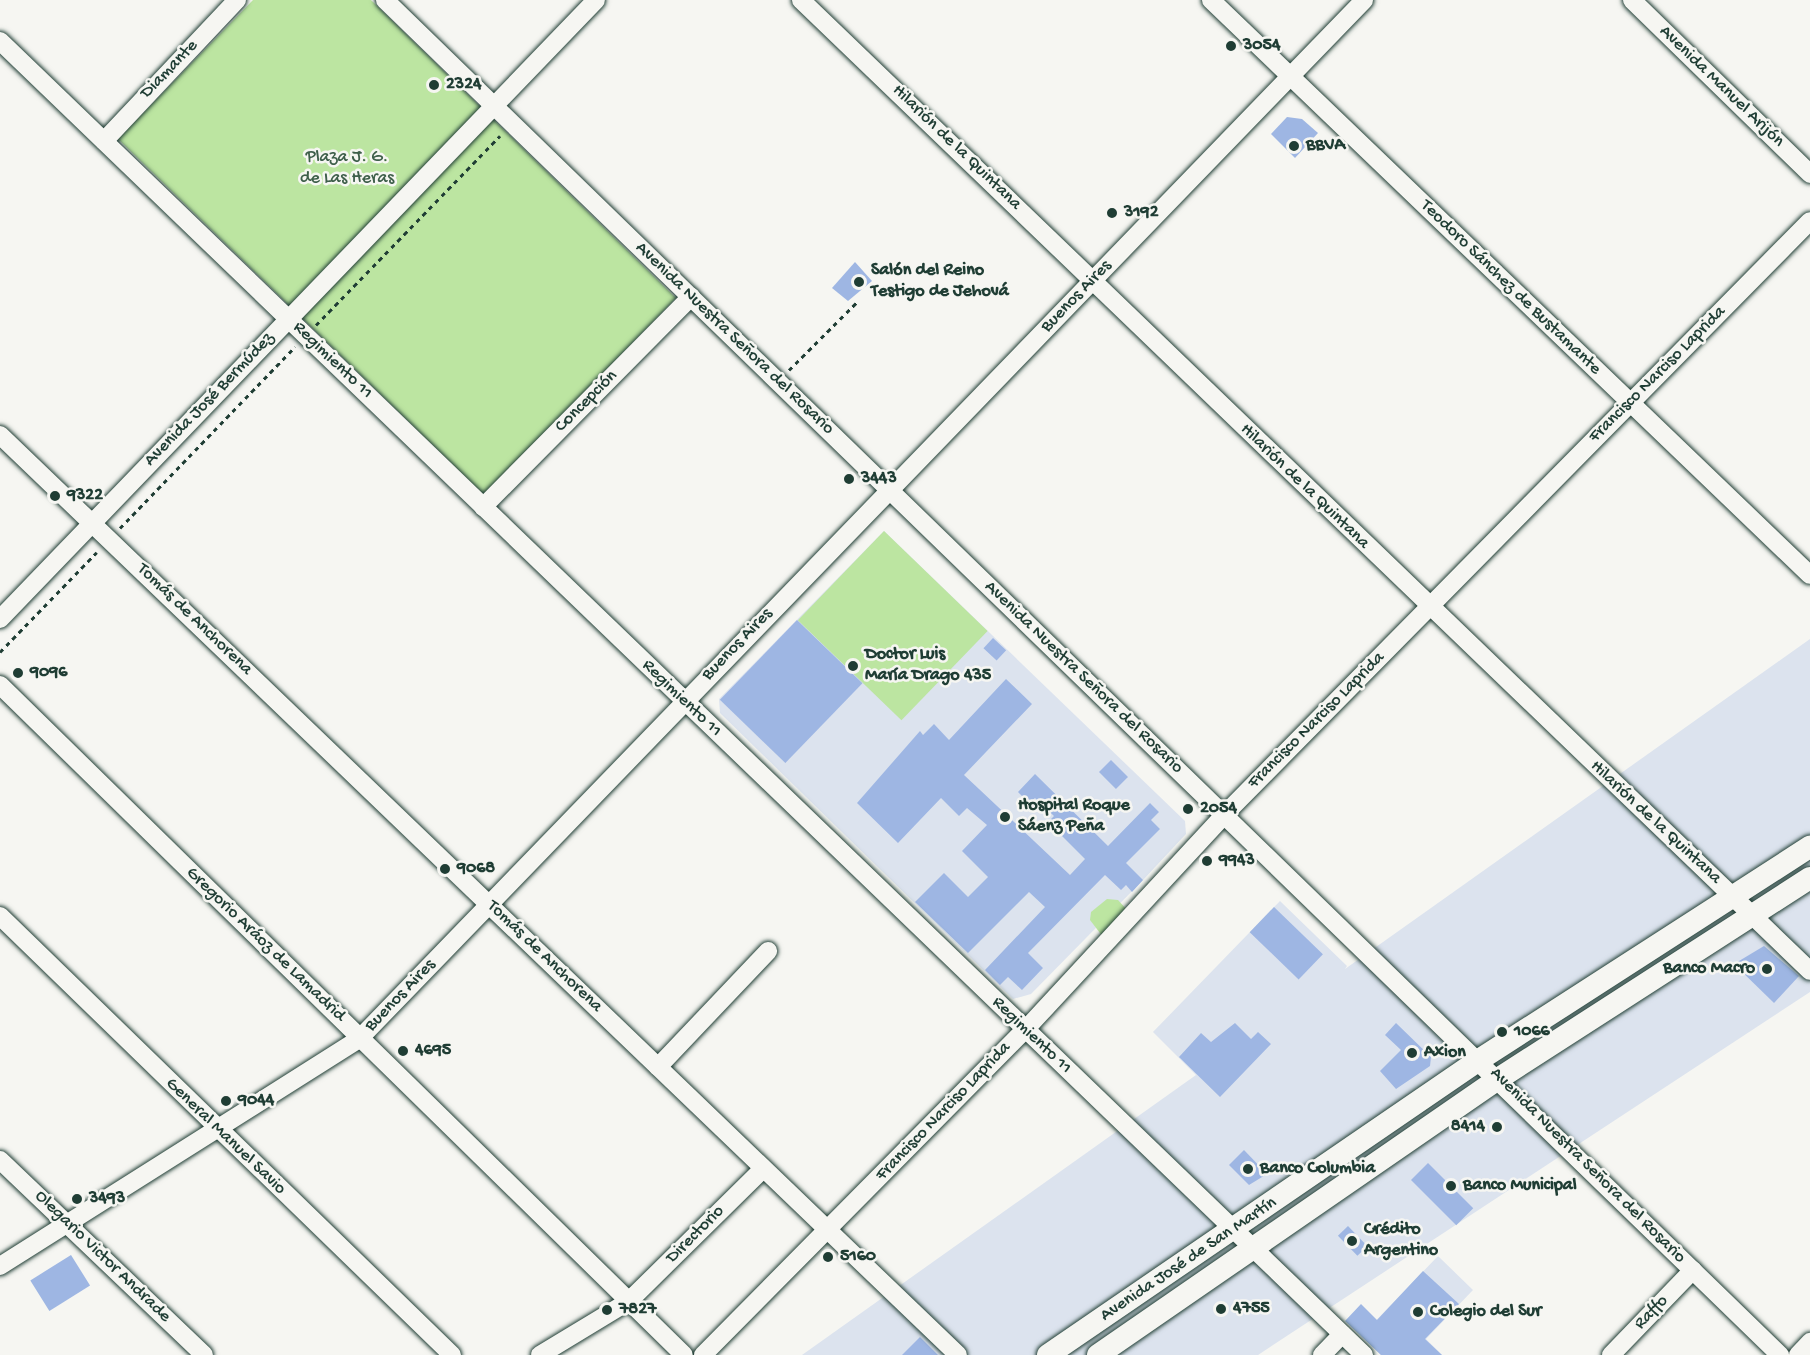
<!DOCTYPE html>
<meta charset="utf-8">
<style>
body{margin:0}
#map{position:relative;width:1810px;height:1355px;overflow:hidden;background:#f6f6f2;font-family:"Gochi Hand",sans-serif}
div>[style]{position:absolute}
.built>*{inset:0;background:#dce3ee}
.green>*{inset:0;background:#bce5a1;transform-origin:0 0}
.building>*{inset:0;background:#9eb6e3;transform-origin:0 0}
.path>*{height:3px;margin-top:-1.5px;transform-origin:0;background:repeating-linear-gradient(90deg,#1f3d34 0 4.5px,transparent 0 9px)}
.roads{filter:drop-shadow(0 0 2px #1f3d34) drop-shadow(0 0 2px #1f3d34)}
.minor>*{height:18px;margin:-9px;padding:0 9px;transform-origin:9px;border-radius:9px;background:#f6f6f2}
.major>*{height:22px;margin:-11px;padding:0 11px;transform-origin:11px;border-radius:11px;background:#f6f6f2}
.dots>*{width:16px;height:16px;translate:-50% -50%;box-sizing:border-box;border:3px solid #f6f6f2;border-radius:50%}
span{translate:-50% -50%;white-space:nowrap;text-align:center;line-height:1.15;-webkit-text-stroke:5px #f6f6f2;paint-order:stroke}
.poi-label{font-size:18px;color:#1f3d34;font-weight:700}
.left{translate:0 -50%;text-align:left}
.right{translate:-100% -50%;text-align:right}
.street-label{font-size:18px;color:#1f3d34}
.park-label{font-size:18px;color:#3e5f4a}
</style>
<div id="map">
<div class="built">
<div style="clip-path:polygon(884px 531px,1185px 821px,1186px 834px,1143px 880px,1031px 994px,1013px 999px,720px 713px,719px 699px)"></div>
<div style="clip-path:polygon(1810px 639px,1810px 992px,1258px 1355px,802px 1355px,1196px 1075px,1153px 1032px,1280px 901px,1347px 966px,1345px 969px)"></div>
<div style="clip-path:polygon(1438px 1256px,1473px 1290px,1426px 1339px,1442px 1355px,1381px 1355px,1361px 1336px)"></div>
</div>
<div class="green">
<div style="clip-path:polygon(253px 0,371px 0,676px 298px,484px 495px,118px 139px)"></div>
<div style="left:884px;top:531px;width:144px;height:124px;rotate:44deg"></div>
<div style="clip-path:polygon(1107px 899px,1118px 900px,1128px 911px,1103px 937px,1090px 920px,1091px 912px)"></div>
</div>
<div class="building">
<div style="clip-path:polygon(1287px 117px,1302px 119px,1318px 133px,1295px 158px,1271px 134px)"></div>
<div style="clip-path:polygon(855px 262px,872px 281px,848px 301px,832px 288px)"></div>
<div style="left:797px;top:620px;width:91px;height:111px;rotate:44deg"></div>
<div style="left:993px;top:638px;width:18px;height:14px;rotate:43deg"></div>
<div style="clip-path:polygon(1006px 679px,1032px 704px,964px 775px,979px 789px,1070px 875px,1085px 859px,1048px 822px,1054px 816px,1035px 798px,1029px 803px,1018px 792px,1035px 774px,1108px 846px,1150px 803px,1159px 812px,1151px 820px,1160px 829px,1126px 863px,1143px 880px,1132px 892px,1126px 885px,1121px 890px,1105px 875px,1028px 953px,1043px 968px,1022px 990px,1008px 977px,1000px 985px,985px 970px,1045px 907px,1029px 892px,968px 953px,915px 902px,944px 873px,968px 897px,988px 877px,962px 851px,987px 825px,967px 808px,959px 816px,941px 798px,898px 843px,857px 803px,920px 731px,923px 735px,934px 724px,949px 740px)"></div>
<div style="left:1111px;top:760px;width:24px;height:17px;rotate:45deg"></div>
<div style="left:1274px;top:907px;width:68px;height:35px;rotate:44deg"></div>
<div style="clip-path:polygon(1764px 946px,1799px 976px,1774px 1003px,1734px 964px)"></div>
<div style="clip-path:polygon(1235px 1023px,1251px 1039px,1258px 1032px,1271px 1044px,1220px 1097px,1179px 1057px,1201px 1033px,1211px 1042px)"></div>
<div style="clip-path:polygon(1396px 1023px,1431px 1057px,1430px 1066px,1396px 1089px,1380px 1071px,1401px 1050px,1385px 1035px)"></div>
<div style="clip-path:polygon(1244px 1150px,1267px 1174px,1249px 1185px,1229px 1165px)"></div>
<div style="left:1428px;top:1163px;width:64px;height:24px;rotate:45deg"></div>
<div style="left:1348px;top:1226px;width:28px;height:14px;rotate:46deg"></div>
<div style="left:71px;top:1255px;width:36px;height:48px;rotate:58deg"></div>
<div style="clip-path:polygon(1423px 1271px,1459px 1304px,1425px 1339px,1442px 1355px,1381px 1355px,1345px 1321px,1361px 1304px,1377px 1320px)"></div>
<div style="clip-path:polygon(920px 1337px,938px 1355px,902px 1355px)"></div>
</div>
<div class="path">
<div style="left:316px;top:325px;width:264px;rotate:-45.8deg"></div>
<div style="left:789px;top:370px;width:95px;rotate:-45deg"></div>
<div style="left:120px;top:528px;width:252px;rotate:-46deg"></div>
<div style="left:0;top:652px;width:139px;rotate:-45.9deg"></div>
</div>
<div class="roads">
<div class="minor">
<div style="left:385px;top:0;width:1945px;rotate:44.17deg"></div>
<div style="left:801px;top:0;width:1400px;rotate:43.9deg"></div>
<div style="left:1211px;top:0;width:830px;rotate:43.83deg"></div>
<div style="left:1632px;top:0;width:249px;rotate:44.3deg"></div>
<div style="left:0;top:41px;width:1894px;rotate:43.93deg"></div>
<div style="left:104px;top:141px;width:194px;rotate:-46.7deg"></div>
<div style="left:0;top:435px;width:1328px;rotate:43.84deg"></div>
<div style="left:483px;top:507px;width:296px;rotate:-45.3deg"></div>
<div style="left:0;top:619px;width:859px;rotate:-46.08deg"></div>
<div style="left:0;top:685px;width:957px;rotate:44.41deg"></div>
<div style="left:0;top:916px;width:630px;rotate:44.16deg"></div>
<div style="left:658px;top:1067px;width:160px;rotate:-46.5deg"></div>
<div style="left:0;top:1160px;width:282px;rotate:43.7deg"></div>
<div style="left:0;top:1266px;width:426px;rotate:-32.3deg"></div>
<div style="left:360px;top:1038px;width:1444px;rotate:-45.95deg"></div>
<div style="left:540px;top:1355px;width:104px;rotate:-31.2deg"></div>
<div style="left:629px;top:1301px;width:188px;rotate:-44.6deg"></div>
<div style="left:703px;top:1355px;width:458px;rotate:-45.3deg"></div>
<div style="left:1025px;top:1030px;width:293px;rotate:-47.2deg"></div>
<div style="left:1224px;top:815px;width:834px;rotate:-45.39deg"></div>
<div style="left:1322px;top:1355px;width:29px;rotate:-46deg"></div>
<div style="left:1611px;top:1355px;width:118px;rotate:-46deg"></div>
<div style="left:1798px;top:1355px;width:18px;rotate:-47deg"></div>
</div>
<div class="major">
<div style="left:1048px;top:1355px;width:522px;rotate:-34.39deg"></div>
<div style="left:1479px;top:1060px;width:394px;rotate:-32.8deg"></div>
<div style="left:1098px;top:1355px;width:486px;rotate:-34.6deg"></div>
<div style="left:1498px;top:1079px;width:371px;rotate:-32.8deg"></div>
</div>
</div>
<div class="dots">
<div style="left:1231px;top:46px;background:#1f3d34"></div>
<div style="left:434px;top:85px;background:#1f3d34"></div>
<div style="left:1294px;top:146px;background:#1f3d34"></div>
<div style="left:1112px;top:213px;background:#1f3d34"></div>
<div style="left:859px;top:282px;background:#1f3d34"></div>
<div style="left:849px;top:479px;background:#1f3d34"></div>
<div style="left:55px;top:496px;background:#1f3d34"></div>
<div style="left:853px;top:666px;background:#1f3d34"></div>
<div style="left:18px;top:673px;background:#1f3d34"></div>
<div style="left:1188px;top:809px;background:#1f3d34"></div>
<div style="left:1005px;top:817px;background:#1f3d34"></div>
<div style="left:1207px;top:861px;background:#1f3d34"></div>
<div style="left:445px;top:869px;background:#1f3d34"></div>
<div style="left:1767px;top:969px;background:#1f3d34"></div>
<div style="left:1502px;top:1032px;background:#1f3d34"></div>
<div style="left:403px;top:1051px;background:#1f3d34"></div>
<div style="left:1412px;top:1053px;background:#1f3d34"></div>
<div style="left:226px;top:1101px;background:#1f3d34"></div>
<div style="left:1497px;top:1127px;background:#1f3d34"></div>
<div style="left:1248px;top:1169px;background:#1f3d34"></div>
<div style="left:1451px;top:1186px;background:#1f3d34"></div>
<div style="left:77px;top:1199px;background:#1f3d34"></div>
<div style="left:1352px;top:1241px;background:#1f3d34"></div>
<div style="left:828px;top:1257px;background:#1f3d34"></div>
<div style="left:1221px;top:1309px;background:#1f3d34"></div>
<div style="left:607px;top:1310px;background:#1f3d34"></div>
<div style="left:1418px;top:1312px;background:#1f3d34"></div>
</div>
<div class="poi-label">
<span class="left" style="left:1243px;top:46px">3054</span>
<span class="left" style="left:446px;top:85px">2324</span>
<span class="left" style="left:1306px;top:146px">BBVA</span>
<span class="left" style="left:1124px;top:213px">3192</span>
<span class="left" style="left:871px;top:282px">Salón del Reino<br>Testigo de Jehová</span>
<span class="left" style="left:861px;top:479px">3443</span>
<span class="left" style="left:67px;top:496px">9322</span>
<span class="left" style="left:865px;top:666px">Doctor Luis<br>María Drago 435</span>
<span class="left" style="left:30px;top:673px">9096</span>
<span class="left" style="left:1018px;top:817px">Hospital Roque<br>Sáenz Peña</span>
<span class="left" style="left:1200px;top:809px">2054</span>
<span class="left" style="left:1219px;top:861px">9943</span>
<span class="left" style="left:457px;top:869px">9068</span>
<span class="right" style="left:1755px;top:969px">Banco Macro</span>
<span class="left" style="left:1514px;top:1032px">1066</span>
<span class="left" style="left:415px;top:1051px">4695</span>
<span class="left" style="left:1424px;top:1053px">Axion</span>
<span class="left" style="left:238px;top:1101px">9044</span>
<span class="right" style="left:1485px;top:1127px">8414</span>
<span class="left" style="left:1260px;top:1169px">Banco Columbia</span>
<span class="left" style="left:1463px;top:1186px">Banco Municipal</span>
<span class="left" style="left:89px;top:1199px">3493</span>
<span class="left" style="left:1364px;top:1241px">Crédito<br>Argentino</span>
<span class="left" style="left:840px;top:1257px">5160</span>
<span class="left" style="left:1233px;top:1309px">4755</span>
<span class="left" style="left:619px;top:1310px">7827</span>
<span class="left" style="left:1430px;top:1312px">Colegio del Sur</span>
</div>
<div class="street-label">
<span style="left:170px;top:70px;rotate:-46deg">Diamante</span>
<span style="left:1721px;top:87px;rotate:44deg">Avenida Manuel Arijón</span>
<span style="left:956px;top:148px;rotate:44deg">Hilarión de la Quintana</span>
<span style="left:1510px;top:288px;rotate:44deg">Teodoro Sánchez de Bustamante</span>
<span style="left:1077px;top:297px;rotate:-46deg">Buenos Aires</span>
<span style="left:734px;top:339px;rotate:44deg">Avenida Nuestra Señora del Rosario</span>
<span style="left:332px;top:361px;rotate:44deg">Regimiento 11</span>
<span style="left:1658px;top:375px;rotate:-45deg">Francisco Narciso Laprida</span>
<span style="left:210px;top:400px;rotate:-46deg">Avenida José Bermúdez</span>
<span style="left:587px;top:402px;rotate:-45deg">Concepción</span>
<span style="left:1304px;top:487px;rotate:44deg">Hilarión de la Quintana</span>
<span style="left:194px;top:620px;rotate:44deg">Tomás de Anchorena</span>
<span style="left:738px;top:645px;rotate:-46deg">Buenos Aires</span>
<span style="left:1083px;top:678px;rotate:44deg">Avenida Nuestra Señora del Rosario</span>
<span style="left:681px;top:699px;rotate:44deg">Regimiento 11</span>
<span style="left:1317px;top:721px;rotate:-45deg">Francisco Narciso Laprida</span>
<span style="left:1655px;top:823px;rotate:43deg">Hilarión de la Quintana</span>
<span style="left:265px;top:945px;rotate:44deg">Gregorio Aráoz de Lamadrid</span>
<span style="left:544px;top:957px;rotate:44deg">Tomás de Anchorena</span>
<span style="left:401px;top:996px;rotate:-46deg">Buenos Aires</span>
<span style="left:1031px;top:1036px;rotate:44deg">Regimiento 11</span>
<span style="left:944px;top:1112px;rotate:-46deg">Francisco Narciso Laprida</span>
<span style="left:225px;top:1137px;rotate:44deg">General Manuel Savio</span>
<span style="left:1587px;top:1166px;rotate:45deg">Avenida Nuestra Señora del Rosario</span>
<span style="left:696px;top:1235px;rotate:-45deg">Directorio</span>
<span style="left:102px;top:1257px;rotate:44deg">Olegario Victor Andrade</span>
<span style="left:1189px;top:1260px;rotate:-34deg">Avenida José de San Martín</span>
<span style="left:1652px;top:1313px;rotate:-46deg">Raffo</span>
</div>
<div class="park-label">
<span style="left:347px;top:169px">Plaza J. G.<br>de Las Heras</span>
</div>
</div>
